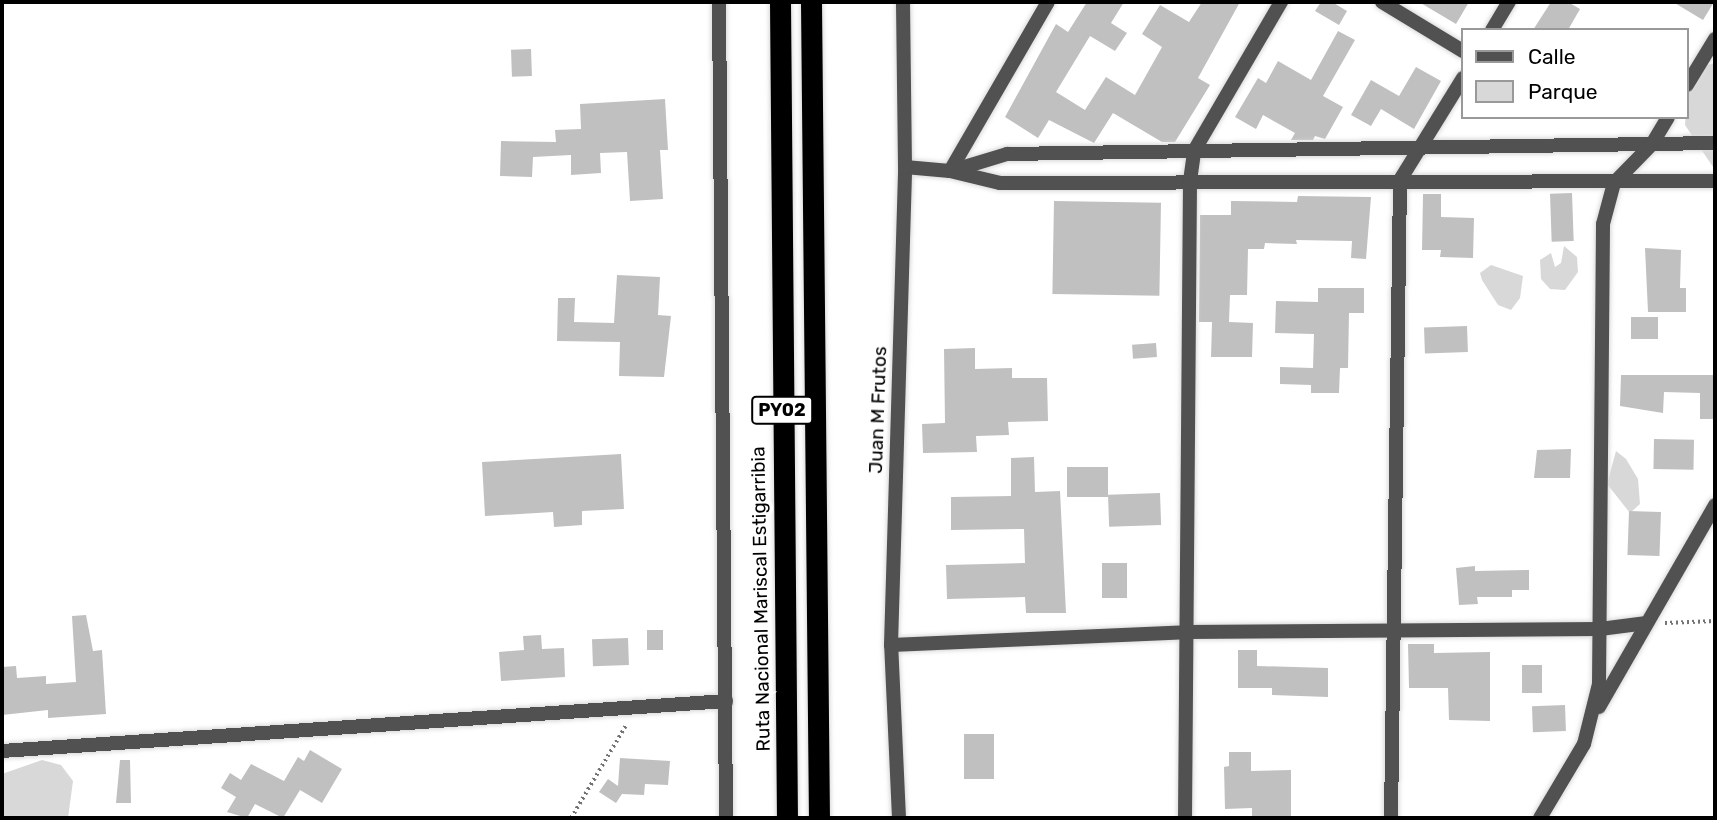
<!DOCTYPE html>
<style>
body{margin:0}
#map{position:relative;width:1717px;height:820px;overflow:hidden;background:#fff;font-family:Rubik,sans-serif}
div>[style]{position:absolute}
.green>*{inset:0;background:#d8d8d8}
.building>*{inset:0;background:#c0c0c0;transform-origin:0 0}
.path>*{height:3.5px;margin-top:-1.75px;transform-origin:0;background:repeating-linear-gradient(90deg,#737373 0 2px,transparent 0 5.5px)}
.roads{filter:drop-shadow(0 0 2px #dbdbdb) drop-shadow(0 0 2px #dbdbdb)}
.street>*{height:14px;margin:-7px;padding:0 7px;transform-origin:7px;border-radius:7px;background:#515151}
.highway>*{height:21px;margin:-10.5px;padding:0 10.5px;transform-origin:10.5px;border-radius:10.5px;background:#000}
span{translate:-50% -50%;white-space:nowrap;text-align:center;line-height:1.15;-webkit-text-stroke:7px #fff;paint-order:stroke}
.shield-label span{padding:2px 5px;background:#fff;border:2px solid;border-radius:5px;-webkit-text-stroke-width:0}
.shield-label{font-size:18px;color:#000;font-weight:700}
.street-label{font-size:19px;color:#000}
.frame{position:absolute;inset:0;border:4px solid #000;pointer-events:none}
.legend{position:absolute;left:1461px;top:28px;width:228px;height:91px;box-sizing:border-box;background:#fff;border:2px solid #999;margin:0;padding:9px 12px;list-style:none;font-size:21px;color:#000}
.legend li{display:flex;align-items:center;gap:14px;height:35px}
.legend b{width:35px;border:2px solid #999}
</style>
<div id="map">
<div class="green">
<div style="clip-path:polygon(1715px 63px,1715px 170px,1685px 125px,1687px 95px,1704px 66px)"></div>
<div style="clip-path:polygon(1564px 246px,1577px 257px,1578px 272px,1565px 290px,1550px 289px,1541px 279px,1540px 260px,1551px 253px,1555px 267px,1561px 263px)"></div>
<div style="clip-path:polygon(1491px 265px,1523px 276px,1520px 298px,1511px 310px,1498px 305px,1482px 280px,1480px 273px)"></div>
<div style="clip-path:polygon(1616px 451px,1626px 459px,1638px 479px,1640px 504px,1630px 513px,1607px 484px)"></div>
<div style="clip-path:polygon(42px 760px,61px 765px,73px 781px,68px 818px,2px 818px,2px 774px)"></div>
</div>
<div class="building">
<div style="clip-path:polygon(1087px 2px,1124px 2px,1111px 23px,1127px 33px,1115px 51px,1090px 36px,1056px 92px,1085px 110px,1106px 77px,1135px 95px,1162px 47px,1142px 34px,1160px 5px,1189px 22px,1202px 2px,1240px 2px,1198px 78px,1210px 85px,1175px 142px,1162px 142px,1113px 113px,1094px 143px,1049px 120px,1038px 138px,1005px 117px,1056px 24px,1068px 32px)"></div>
<div style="clip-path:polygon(1321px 2px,1332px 2px,1347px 11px,1339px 25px,1315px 11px)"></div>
<div style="clip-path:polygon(1419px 2px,1469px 2px,1456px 24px)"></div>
<div style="clip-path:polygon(1551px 2px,1568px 2px,1580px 9px,1568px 30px,1533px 30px)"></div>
<div style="clip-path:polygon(1673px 2px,1714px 2px,1703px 20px)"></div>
<div style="clip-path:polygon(1338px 31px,1355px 40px,1323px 96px,1343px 107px,1325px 139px,1315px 136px,1313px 140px,1291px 140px,1295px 133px,1263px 115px,1256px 129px,1235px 117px,1258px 78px,1266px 83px,1278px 61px,1311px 80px)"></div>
<div style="left:531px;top:49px;width:27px;height:20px;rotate:88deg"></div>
<div style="clip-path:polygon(1416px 67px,1441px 81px,1414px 129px,1381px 109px,1371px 126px,1351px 115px,1371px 80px,1399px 96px)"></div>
<div style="clip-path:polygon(665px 99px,668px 150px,660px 150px,663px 199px,630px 201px,627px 152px,600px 153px,601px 173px,571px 175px,571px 155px,533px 157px,532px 177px,500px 176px,501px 141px,556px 142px,555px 130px,581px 129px,580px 104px)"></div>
<div style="left:1572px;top:193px;width:48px;height:22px;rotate:88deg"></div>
<div style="clip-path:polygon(1423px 194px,1441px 194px,1441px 217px,1474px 218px,1473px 258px,1440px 257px,1441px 250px,1422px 250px)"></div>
<div style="clip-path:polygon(1298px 196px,1371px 197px,1366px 259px,1351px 258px,1352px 241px,1296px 240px,1297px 244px,1265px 243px,1264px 249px,1248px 249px,1247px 295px,1230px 295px,1229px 322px,1253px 323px,1252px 357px,1211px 357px,1212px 322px,1199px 322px,1200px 215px,1231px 215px,1231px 201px,1297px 202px)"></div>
<div style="left:1054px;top:201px;width:107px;height:93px;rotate:1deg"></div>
<div style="clip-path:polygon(1645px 248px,1681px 250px,1680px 288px,1686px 288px,1686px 312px,1648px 312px)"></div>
<div style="clip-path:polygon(617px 275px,660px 277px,658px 315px,671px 316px,664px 377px,619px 376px,620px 342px,557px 341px,558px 298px,575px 298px,574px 322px,614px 323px)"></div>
<div style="clip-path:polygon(1318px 288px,1364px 288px,1364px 313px,1349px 313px,1348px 368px,1340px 368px,1339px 393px,1311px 393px,1311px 385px,1280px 384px,1280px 367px,1313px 368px,1314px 334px,1275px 333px,1276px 301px,1318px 302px)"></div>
<div style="left:1631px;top:317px;width:27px;height:22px"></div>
<div style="left:1467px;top:326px;width:26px;height:43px;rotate:88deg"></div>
<div style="left:1156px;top:343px;width:14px;height:24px;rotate:86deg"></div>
<div style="clip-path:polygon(975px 348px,975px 369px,1012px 368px,1012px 378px,1047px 378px,1048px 421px,1008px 422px,1009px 435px,976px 436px,977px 452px,923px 453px,922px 424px,945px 423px,944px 349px)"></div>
<div style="clip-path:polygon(1621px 375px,1713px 375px,1715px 419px,1700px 419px,1700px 393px,1664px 392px,1663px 413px,1620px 406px)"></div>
<div style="left:1654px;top:439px;width:40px;height:30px;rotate:1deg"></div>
<div style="clip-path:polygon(1571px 449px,1570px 478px,1534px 478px,1537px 450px)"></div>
<div style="clip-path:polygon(621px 454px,624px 509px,582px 511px,582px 525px,554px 527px,553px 512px,485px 516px,482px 462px)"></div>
<div style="clip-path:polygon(1034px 457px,1035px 492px,1060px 491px,1066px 613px,1026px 613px,1025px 597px,947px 599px,946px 565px,1025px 563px,1024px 529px,951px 530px,951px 497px,1011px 496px,1011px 458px)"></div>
<div style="left:1108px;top:467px;width:30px;height:41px;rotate:90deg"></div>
<div style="left:1160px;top:493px;width:32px;height:52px;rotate:88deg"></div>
<div style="left:1629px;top:511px;width:32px;height:44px;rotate:2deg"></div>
<div style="left:1102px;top:563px;width:25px;height:35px"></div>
<div style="clip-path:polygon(1475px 566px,1475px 571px,1529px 570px,1529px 590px,1512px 590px,1512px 597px,1477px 597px,1478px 604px,1459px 605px,1456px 568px)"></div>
<div style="clip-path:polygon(86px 615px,93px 651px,102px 650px,106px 714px,48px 718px,48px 710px,2px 715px,2px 667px,16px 666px,17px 678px,46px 676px,46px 684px,76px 682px,72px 616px)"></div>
<div style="left:647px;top:630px;width:16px;height:20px"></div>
<div style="clip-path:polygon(541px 635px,542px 649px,564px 648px,565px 677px,501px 681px,499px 652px,524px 650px,523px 636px)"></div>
<div style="left:628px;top:638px;width:27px;height:36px;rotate:88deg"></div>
<div style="clip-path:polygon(1408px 644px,1434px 644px,1434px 653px,1490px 652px,1490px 721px,1449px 720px,1448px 688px,1409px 688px)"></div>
<div style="clip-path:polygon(1238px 650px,1257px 650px,1257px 666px,1328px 668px,1328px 697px,1272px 695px,1272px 688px,1238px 688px)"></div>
<div style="left:1522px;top:665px;width:20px;height:28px"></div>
<div style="left:1565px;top:705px;width:26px;height:33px;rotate:88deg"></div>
<div style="left:964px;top:734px;width:30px;height:45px"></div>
<div style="clip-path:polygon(310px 750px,342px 769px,322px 803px,300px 790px,283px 818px,255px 804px,247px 818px,227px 812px,236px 797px,221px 788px,230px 773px,241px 780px,251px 764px,284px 781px,298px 757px,304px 761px)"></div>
<div style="clip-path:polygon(1229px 752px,1251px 752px,1251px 771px,1291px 770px,1291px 818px,1252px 818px,1252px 808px,1225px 809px,1224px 767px,1229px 766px)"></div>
<div style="clip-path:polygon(620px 758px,670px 761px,668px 785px,645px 784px,644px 795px,622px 794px,616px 803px,599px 792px,608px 779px,618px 786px)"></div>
<div style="clip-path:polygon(120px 760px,130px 760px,131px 803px,116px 803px)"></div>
</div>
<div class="path">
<div style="left:1665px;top:623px;width:50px;rotate:-2.3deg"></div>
<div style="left:571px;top:818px;width:108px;rotate:-59.4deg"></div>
</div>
<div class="roads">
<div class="street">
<div style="left:719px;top:2px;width:816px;rotate:89.51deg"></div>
<div style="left:1382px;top:2px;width:95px;rotate:31.2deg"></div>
<div style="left:1492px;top:30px;width:33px;rotate:-59deg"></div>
<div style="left:1687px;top:85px;width:54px;rotate:-58.7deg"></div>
<div style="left:905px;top:167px;width:45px;rotate:5.1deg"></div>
<div style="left:950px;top:171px;width:51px;rotate:13.5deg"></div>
<div style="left:1000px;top:183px;width:715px;rotate:-0.16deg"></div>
<div style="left:950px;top:171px;width:195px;rotate:-59.9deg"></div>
<div style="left:951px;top:171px;width:59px;rotate:-16.9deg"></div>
<div style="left:1007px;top:154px;width:708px;rotate:-0.89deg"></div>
<div style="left:891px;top:645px;width:295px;rotate:-2.5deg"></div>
<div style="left:1186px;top:632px;width:414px;rotate:-0.4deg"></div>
<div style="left:1600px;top:629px;width:47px;rotate:-7.3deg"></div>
<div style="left:1599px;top:707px;width:233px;rotate:-60.1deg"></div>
<div style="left:2px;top:751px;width:726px;rotate:-3.95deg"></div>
<div style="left:899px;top:818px;width:173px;rotate:-92.6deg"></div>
<div style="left:891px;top:645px;width:478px;rotate:-88.3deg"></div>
<div style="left:905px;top:167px;width:165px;rotate:-90.7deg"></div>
<div style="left:1185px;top:818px;width:637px;rotate:-89.55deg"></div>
<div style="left:1190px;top:181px;width:30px;rotate:-82deg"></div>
<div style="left:1194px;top:151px;width:173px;rotate:-59.7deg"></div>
<div style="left:1391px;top:818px;width:638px;rotate:-89.19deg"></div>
<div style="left:1400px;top:180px;width:120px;rotate:-58.3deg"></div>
<div style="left:1540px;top:818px;width:86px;rotate:-59.3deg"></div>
<div style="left:1584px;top:744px;width:62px;rotate:-76deg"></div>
<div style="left:1599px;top:684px;width:460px;rotate:-89.5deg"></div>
<div style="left:1603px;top:224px;width:42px;rotate:-75deg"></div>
<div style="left:1614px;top:183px;width:54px;rotate:-45.7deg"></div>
<div style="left:1652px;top:144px;width:31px;rotate:-59deg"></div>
</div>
<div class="highway">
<div style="left:780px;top:2px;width:816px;rotate:89.51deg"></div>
<div style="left:811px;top:2px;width:816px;rotate:89.44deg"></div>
</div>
</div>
<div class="shield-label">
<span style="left:782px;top:410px">PY02</span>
</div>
<div class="street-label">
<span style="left:878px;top:410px;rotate:-88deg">Juan M Frutos</span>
<span style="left:761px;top:599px;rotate:-91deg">Ruta Nacional Mariscal Estigarribia</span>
</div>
<div class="frame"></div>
<ul class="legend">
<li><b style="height:9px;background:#515151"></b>Calle</li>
<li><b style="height:19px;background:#d8d8d8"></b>Parque</li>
</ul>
</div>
